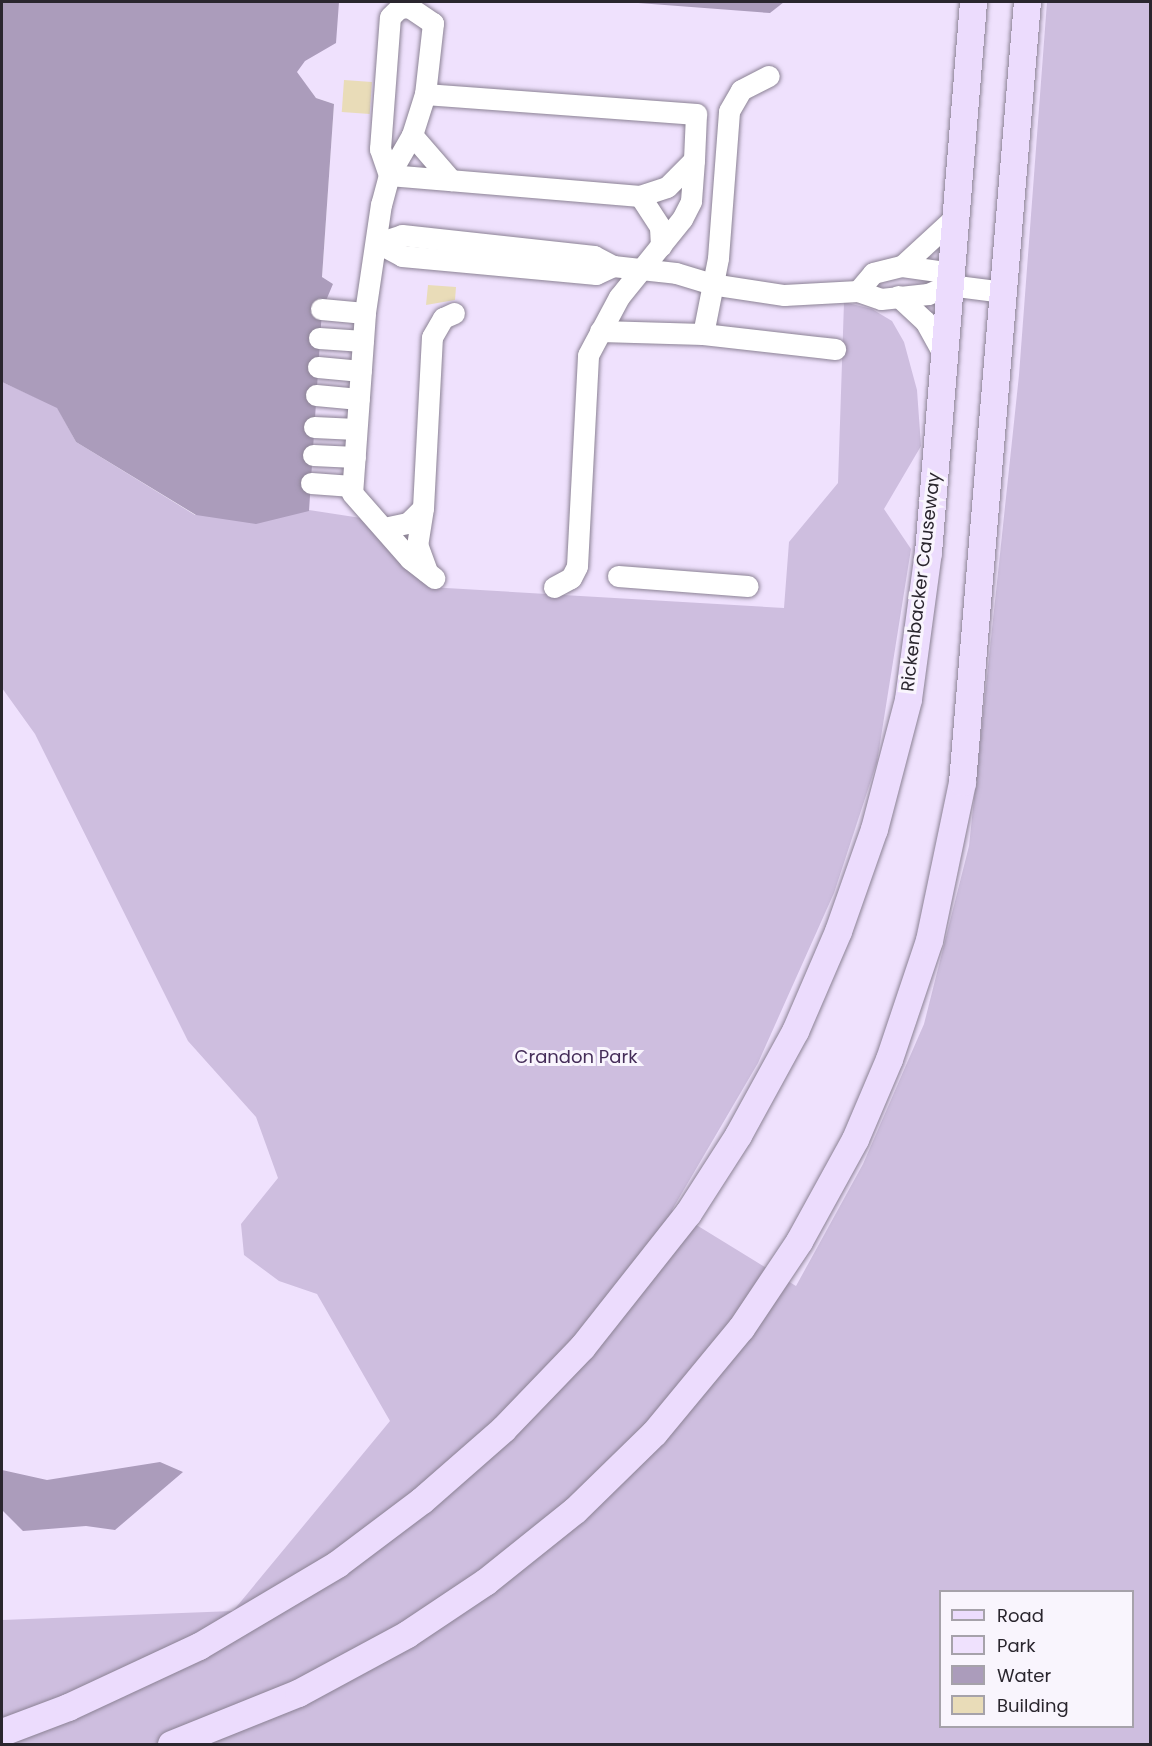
<!DOCTYPE html>
<style>
body{margin:0}
#map{position:relative;width:1152px;height:1746px;overflow:hidden;background:#f9f5fd;font-family:Poppins,sans-serif}
div>[style]{position:absolute}
.green>*{inset:0;background:#efe1fd}
.forest>*{inset:0;background:#cebedf}
.water>*{inset:0;background:#ab9cbb}
.building>*{inset:0;background:#e9dcb8;transform-origin:0 0}
.roads{filter:drop-shadow(0 0 2px #8b8294) drop-shadow(0 0 2px #8b8294)}
.minor>*{height:21px;margin:-10.5px;padding:0 10.5px;transform-origin:10.5px;border-radius:10.5px;background:#fff}
.major>*{height:27px;margin:-13.5px;padding:0 13.5px;transform-origin:13.5px;border-radius:13.5px;background:#ecdcfd}
span{translate:-50% -50%;white-space:nowrap;text-align:center;line-height:1.15;-webkit-text-stroke:6px #f9f5fd;paint-order:stroke}
.street-label{font-size:18px;color:#2a262e}
.park-label{font-size:18px;color:#452d59}
.frame{position:absolute;inset:0;border:3px solid #2a262e;pointer-events:none}
.legend{position:absolute;left:939px;top:1590px;width:195px;height:138px;box-sizing:border-box;background:#f9f5fd;border:2px solid #a6a2aa;margin:0;padding:8px 10px;list-style:none;font-size:18px;color:#2a262e}
.legend li{display:flex;align-items:center;gap:12px;height:30px}
.legend b{width:30px;border:2px solid #a6a2aa}
</style>
<div id="map">
<div class="green">
<div style="clip-path:polygon(evenodd,339px 2px,1150px 2px,1150px 1744px,2px 1744px,2px 382px,57px 407px,76px 442px,195px 515px,333px 284px,322px 277px,334px 104px,316px 98px,296px 72px,339px 2px,940px 1592px,1132px 1592px,1132px 1726px,940px 1726px,940px 1592px)"></div>
</div>
<div class="forest">
<div style="clip-path:polygon(evenodd,1047px 2px,1150px 2px,1150px 1744px,2px 1744px,2px 1620px,233px 1611px,390px 1421px,317px 1294px,279px 1281px,244px 1255px,241px 1224px,278px 1178px,256px 1117px,188px 1041px,35px 734px,2px 688px,2px 382px,57px 407px,76px 442px,195px 515px,309px 510px,361px 518px,429px 587px,784px 608px,789px 542px,838px 483px,844px 302px,872px 309px,892px 321px,904px 342px,917px 390px,921px 446px,884px 509px,911px 549px,877px 762px,834px 893px,758px 1063px,672px 1210px,796px 1286px,863px 1164px,924px 1024px,969px 846px,1019px 375px,1047px 2px,940px 1592px,1132px 1592px,1132px 1726px,940px 1726px,940px 1592px)"></div>
</div>
<div class="water">
<div style="clip-path:polygon(2px 2px,339px 2px,336px 43px,305px 61px,297px 72px,316px 98px,334px 104px,322px 277px,333px 284px,322px 310px,309px 511px,256px 524px,196px 515px,76px 442px,57px 408px,2px 382px)"></div>
<div style="clip-path:polygon(625px 2px,784px 2px,770px 13px)"></div>
<div style="clip-path:polygon(160px 1462px,183px 1472px,115px 1530px,86px 1526px,23px 1531px,2px 1510px,2px 1470px,47px 1480px)"></div>
</div>
<div class="building">
<div style="left:344px;top:80px;width:28px;height:32px;rotate:4deg"></div>
<div style="clip-path:polygon(428px 285px,456px 287px,455px 300px,426px 305px)"></div>
</div>
<div class="roads">
<div class="minor">
<div style="left:425px;top:94px;width:272px;rotate:4.2deg"></div>
<div style="left:696px;top:114px;width:46px;rotate:92.5deg"></div>
<div style="left:694px;top:160px;width:38px;rotate:135deg"></div>
<div style="left:667px;top:187px;width:28px;rotate:162deg"></div>
<div style="left:640px;top:196px;width:252px;rotate:-175.2deg"></div>
<div style="left:389px;top:175px;width:28px;rotate:-109deg"></div>
<div style="left:380px;top:149px;width:132px;rotate:-85.7deg"></div>
<div style="left:390px;top:17px;width:13px;rotate:-45deg"></div>
<div style="left:399px;top:8px;width:10px;rotate:-6deg"></div>
<div style="left:409px;top:7px;width:29px;rotate:34deg"></div>
<div style="left:433px;top:23px;width:71px;rotate:96.4deg"></div>
<div style="left:425px;top:94px;width:43px;rotate:107.6deg"></div>
<div style="left:412px;top:135px;width:46px;rotate:119.9deg"></div>
<div style="left:389px;top:175px;width:30px;rotate:105deg"></div>
<div style="left:381px;top:204px;width:110px;rotate:98.4deg"></div>
<div style="left:365px;top:313px;width:180px;rotate:94.1deg"></div>
<div style="left:352px;top:493px;width:88px;rotate:48.7deg"></div>
<div style="left:410px;top:559px;width:31px;rotate:38deg"></div>
<div style="left:412px;top:135px;width:60px;rotate:49.1deg"></div>
<div style="left:640px;top:196px;width:37px;rotate:57deg"></div>
<div style="left:660px;top:227px;width:19px;rotate:87deg"></div>
<div style="left:378px;top:243px;width:25px;rotate:-18deg"></div>
<div style="left:402px;top:235px;width:193px;rotate:6.2deg"></div>
<div style="left:594px;top:256px;width:21px;rotate:28deg"></div>
<div style="left:613px;top:266px;width:63px;rotate:6.3deg"></div>
<div style="left:676px;top:273px;width:37px;rotate:17deg"></div>
<div style="left:711px;top:284px;width:74px;rotate:8.6deg"></div>
<div style="left:784px;top:295px;width:74px;rotate:-3.1deg"></div>
<div style="left:858px;top:291px;width:24px;rotate:19deg"></div>
<div style="left:881px;top:299px;width:47px;rotate:-6.1deg"></div>
<div style="left:928px;top:294px;width:23px;rotate:-23deg"></div>
<div style="left:949px;top:285px;width:55px;rotate:7.3deg"></div>
<div style="left:378px;top:243px;width:27px;rotate:28deg"></div>
<div style="left:402px;top:256px;width:195px;rotate:5.3deg"></div>
<div style="left:596px;top:274px;width:19px;rotate:-25deg"></div>
<div style="left:902px;top:266px;width:71px;rotate:-42.7deg"></div>
<div style="left:858px;top:291px;width:23px;rotate:-50deg"></div>
<div style="left:873px;top:273px;width:30px;rotate:-14deg"></div>
<div style="left:902px;top:266px;width:36px;rotate:8deg"></div>
<div style="left:938px;top:271px;width:18px;rotate:52deg"></div>
<div style="left:898px;top:296px;width:37px;rotate:43deg"></div>
<div style="left:925px;top:321px;width:39px;rotate:61deg"></div>
<div style="left:321px;top:309px;width:44px;rotate:5.2deg"></div>
<div style="left:600px;top:331px;width:103px;rotate:1.7deg"></div>
<div style="left:703px;top:334px;width:133px;rotate:6.5deg"></div>
<div style="left:703px;top:334px;width:77px;rotate:-78.8deg"></div>
<div style="left:718px;top:258px;width:147px;rotate:-85.7deg"></div>
<div style="left:729px;top:111px;width:24px;rotate:-60deg"></div>
<div style="left:741px;top:90px;width:31px;rotate:-27deg"></div>
<div style="left:319px;top:338px;width:44px;rotate:3.9deg"></div>
<div style="left:318px;top:367px;width:43px;rotate:5.3deg"></div>
<div style="left:316px;top:395px;width:43px;rotate:5.3deg"></div>
<div style="left:314px;top:427px;width:42px;rotate:2.7deg"></div>
<div style="left:313px;top:455px;width:42px;rotate:2.7deg"></div>
<div style="left:311px;top:483px;width:41px;rotate:4.2deg"></div>
<div style="left:423px;top:508px;width:36px;rotate:99deg"></div>
<div style="left:417px;top:544px;width:30px;rotate:70deg"></div>
<div style="left:384px;top:528px;width:25px;rotate:-12deg"></div>
<div style="left:408px;top:523px;width:21px;rotate:-45deg"></div>
<div style="left:423px;top:508px;width:171px;rotate:-87deg"></div>
<div style="left:432px;top:337px;width:22px;rotate:-60deg"></div>
<div style="left:443px;top:318px;width:12px;rotate:-24deg"></div>
<div style="left:618px;top:576px;width:130px;rotate:4.4deg"></div>
<div style="left:554px;top:587px;width:19px;rotate:-28deg"></div>
<div style="left:571px;top:578px;width:13px;rotate:-63deg"></div>
<div style="left:577px;top:566px;width:211px;rotate:-87deg"></div>
<div style="left:588px;top:355px;width:66px;rotate:-61.9deg"></div>
<div style="left:619px;top:297px;width:100px;rotate:-51.1deg"></div>
<div style="left:682px;top:219px;width:20px;rotate:-63deg"></div>
<div style="left:691px;top:201px;width:41px;rotate:-85.8deg"></div>
</div>
<div class="major">
<div style="left:2px;top:1732px;width:71px;rotate:-20.7deg"></div>
<div style="left:68px;top:1707px;width:145px;rotate:-25deg"></div>
<div style="left:199px;top:1646px;width:161px;rotate:-30.7deg"></div>
<div style="left:337px;top:1564px;width:106px;rotate:-37deg"></div>
<div style="left:422px;top:1500px;width:108px;rotate:-41.2deg"></div>
<div style="left:503px;top:1429px;width:114px;rotate:-46.1deg"></div>
<div style="left:582px;top:1347px;width:171px;rotate:-51.7deg"></div>
<div style="left:688px;top:1213px;width:93px;rotate:-57.3deg"></div>
<div style="left:738px;top:1135px;width:119px;rotate:-61.3deg"></div>
<div style="left:795px;top:1031px;width:109px;rotate:-66.7deg"></div>
<div style="left:838px;top:931px;width:108px;rotate:-70.6deg"></div>
<div style="left:874px;top:829px;width:134px;rotate:-75.3deg"></div>
<div style="left:908px;top:699px;width:148px;rotate:-82.3deg"></div>
<div style="left:928px;top:552px;width:552px;rotate:-85.32deg"></div>
<div style="left:171px;top:1744px;width:137px;rotate:-21.9deg"></div>
<div style="left:298px;top:1693px;width:124px;rotate:-28.4deg"></div>
<div style="left:407px;top:1634px;width:94px;rotate:-33.7deg"></div>
<div style="left:485px;top:1582px;width:115px;rotate:-38.7deg"></div>
<div style="left:575px;top:1510px;width:110px;rotate:-44.3deg"></div>
<div style="left:654px;top:1433px;width:136px;rotate:-50.4deg"></div>
<div style="left:741px;top:1328px;width:105px;rotate:-56.3deg"></div>
<div style="left:799px;top:1241px;width:116px;rotate:-61.2deg"></div>
<div style="left:855px;top:1139px;width:87px;rotate:-67deg"></div>
<div style="left:889px;top:1059px;width:126px;rotate:-71.4deg"></div>
<div style="left:929px;top:940px;width:161px;rotate:-78.2deg"></div>
<div style="left:962px;top:782px;width:783px;rotate:-85.24deg"></div>
</div>
</div>
<div class="street-label">
<span style="left:921px;top:582px;rotate:-83deg">Rickenbacker Causeway</span>
</div>
<div class="park-label">
<span style="left:576px;top:1057px">Crandon Park</span>
</div>
<div class="frame"></div>
<ul class="legend">
<li><b style="height:8px;background:#ecdcfd"></b>Road</li>
<li><b style="height:16px;background:#efe1fd"></b>Park</li>
<li><b style="height:16px;background:#ab9cbb"></b>Water</li>
<li><b style="height:16px;background:#e9dcb8"></b>Building</li>
</ul>
</div>
